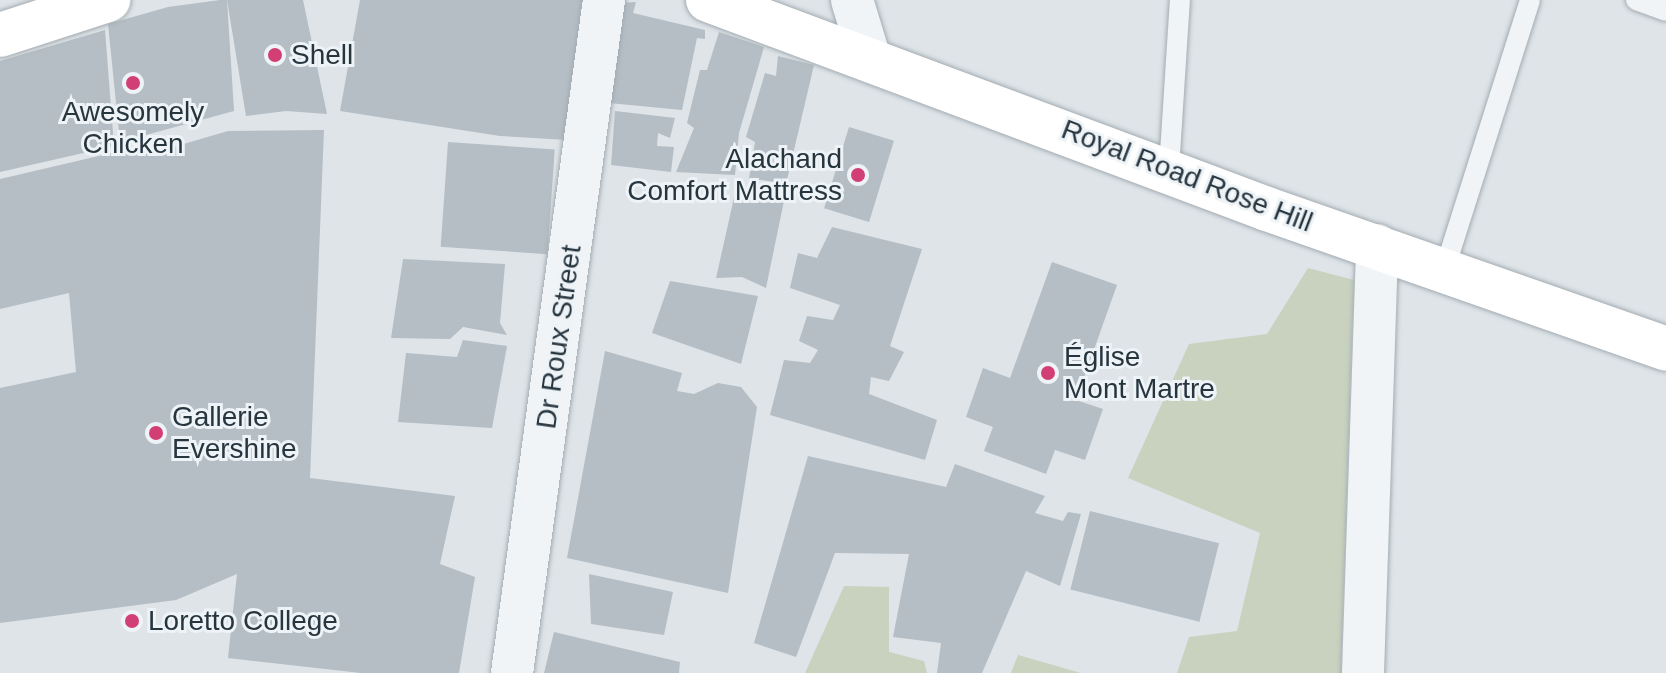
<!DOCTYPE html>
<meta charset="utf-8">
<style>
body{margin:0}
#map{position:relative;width:1666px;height:673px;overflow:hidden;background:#dee4e8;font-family:Helvetica,sans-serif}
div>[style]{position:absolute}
.green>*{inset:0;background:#c8d2bf}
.building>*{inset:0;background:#b5bec5;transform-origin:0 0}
.roads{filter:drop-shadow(0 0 2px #a3acb2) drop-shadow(0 0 2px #a3acb2)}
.lane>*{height:20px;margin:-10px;padding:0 10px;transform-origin:10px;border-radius:10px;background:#f1f4f6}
.street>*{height:42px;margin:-21px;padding:0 21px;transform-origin:21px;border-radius:21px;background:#f1f4f6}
.primary>*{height:44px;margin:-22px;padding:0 22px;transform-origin:22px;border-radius:22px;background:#fff}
.dots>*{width:22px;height:22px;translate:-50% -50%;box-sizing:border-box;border:4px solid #edf3f6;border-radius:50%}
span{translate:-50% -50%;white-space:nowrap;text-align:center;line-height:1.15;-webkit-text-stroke:6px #edf3f6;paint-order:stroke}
.poi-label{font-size:28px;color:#27353f}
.left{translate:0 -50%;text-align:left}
.right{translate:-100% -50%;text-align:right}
.street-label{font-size:28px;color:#27353f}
</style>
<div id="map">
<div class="green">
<div style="clip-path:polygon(1308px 268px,1354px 280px,1341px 673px,1177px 673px,1189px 637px,1237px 631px,1260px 533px,1128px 478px,1189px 344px,1267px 334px)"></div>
<div style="clip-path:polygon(844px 586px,889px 587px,889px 652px,924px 661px,927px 673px,805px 673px)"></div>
<div style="clip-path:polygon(1018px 655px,1081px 673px,1011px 673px)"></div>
</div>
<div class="building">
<div style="clip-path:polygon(220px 0,227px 0,234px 111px,120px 142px,108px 24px,168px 7px)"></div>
<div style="clip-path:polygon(227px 0,303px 0,327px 114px,286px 111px,246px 116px)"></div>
<div style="clip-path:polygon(360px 0,588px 0,568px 140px,500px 136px,340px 111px)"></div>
<div style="clip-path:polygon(636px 2px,633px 13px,705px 30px,705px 39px,697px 38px,682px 110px,609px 103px,620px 3px)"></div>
<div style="clip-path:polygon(105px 30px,114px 146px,0 172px,0 61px)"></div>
<div style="clip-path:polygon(719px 32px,764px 47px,739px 133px,735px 175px,676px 172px,694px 128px,687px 123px,700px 70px,707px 70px)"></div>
<div style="clip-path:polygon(778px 56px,814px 65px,786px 184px,749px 178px,755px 142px,746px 137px,765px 73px,776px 76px)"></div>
<div style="clip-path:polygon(615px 111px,675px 118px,670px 138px,658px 133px,657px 146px,674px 147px,671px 172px,611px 165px)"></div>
<div style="left:849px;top:127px;width:47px;height:85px;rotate:17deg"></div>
<div style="clip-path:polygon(324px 130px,310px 478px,455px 496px,440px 564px,475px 577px,459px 673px,361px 673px,228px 658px,237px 574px,176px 600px,0 623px,0 388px,76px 372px,69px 293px,0 309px,0 179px,133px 148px,156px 152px,228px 131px)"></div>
<div style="left:448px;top:142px;width:107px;height:105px;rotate:4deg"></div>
<div style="clip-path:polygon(759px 187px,785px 196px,766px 288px,742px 277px,716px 278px,736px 189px)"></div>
<div style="clip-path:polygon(832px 227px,922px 249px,890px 346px,904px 352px,889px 381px,871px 377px,869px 394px,937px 420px,925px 460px,770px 415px,784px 360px,810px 363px,818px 350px,799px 341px,807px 316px,833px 320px,840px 305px,790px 288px,798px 253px,817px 258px)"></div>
<div style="clip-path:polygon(403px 259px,505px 264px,500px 323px,507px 335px,463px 327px,450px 339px,391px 338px)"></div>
<div style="clip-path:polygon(1052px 262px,1117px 285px,1076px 400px,1103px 409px,1085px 460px,1055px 450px,1046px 474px,984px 451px,993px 427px,966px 417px,983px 368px,1010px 378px)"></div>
<div style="clip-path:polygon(670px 281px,758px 296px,741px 364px,652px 333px)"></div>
<div style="clip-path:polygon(463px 340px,507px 346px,492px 428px,398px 422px,406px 353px,457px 357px)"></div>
<div style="clip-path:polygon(605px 351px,682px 373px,677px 391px,694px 394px,718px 383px,741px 387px,757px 407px,728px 593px,567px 558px)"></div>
<div style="clip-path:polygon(808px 456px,946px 487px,955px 464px,1045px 496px,1035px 513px,1063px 521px,1068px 512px,1081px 514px,1060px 586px,1026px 571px,982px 673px,937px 673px,941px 643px,893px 637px,909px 554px,835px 553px,796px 657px,754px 643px)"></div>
<div style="left:1090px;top:511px;width:133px;height:81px;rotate:14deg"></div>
<div style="clip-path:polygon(589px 574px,673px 592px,664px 635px,591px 624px)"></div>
<div style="clip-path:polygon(554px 632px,680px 662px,679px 673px,544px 673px)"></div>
</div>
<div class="roads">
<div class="lane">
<div style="left:1636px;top:0;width:32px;rotate:20deg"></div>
<div style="left:1169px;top:169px;width:169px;rotate:-86.3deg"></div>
<div style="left:1445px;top:268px;width:281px;rotate:-72.4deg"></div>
</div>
<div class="street">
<div style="left:852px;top:0;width:62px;rotate:73deg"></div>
<div style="left:512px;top:673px;width:679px;rotate:-82.22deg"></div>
<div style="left:1363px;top:673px;width:428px;rotate:-88.1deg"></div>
</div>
<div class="primary">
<div style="left:708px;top:0;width:597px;rotate:20.5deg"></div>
<div style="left:1267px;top:209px;width:423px;rotate:19.3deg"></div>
<div style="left:0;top:35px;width:114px;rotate:-18deg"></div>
</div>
</div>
<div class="dots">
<div style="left:275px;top:55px;background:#d13f75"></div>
<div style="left:133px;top:83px;background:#d13f75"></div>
<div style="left:858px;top:175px;background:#d13f75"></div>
<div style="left:1048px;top:373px;background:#d13f75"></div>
<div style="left:156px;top:433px;background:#d13f75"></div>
<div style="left:132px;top:621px;background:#d13f75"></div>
</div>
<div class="poi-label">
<span class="left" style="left:291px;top:55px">Shell</span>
<span style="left:133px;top:128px">Awesomely<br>Chicken</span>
<span class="right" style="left:842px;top:175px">Alachand<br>Comfort Mattress</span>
<span class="left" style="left:1064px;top:373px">Église<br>Mont Martre</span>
<span class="left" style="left:172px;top:433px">Gallerie<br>Evershine</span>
<span class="left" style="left:148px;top:621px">Loretto College</span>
</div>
<div class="street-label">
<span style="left:1187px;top:176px;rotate:21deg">Royal Road Rose Hill</span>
<span style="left:559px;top:337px;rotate:-82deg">Dr Roux Street</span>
</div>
</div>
